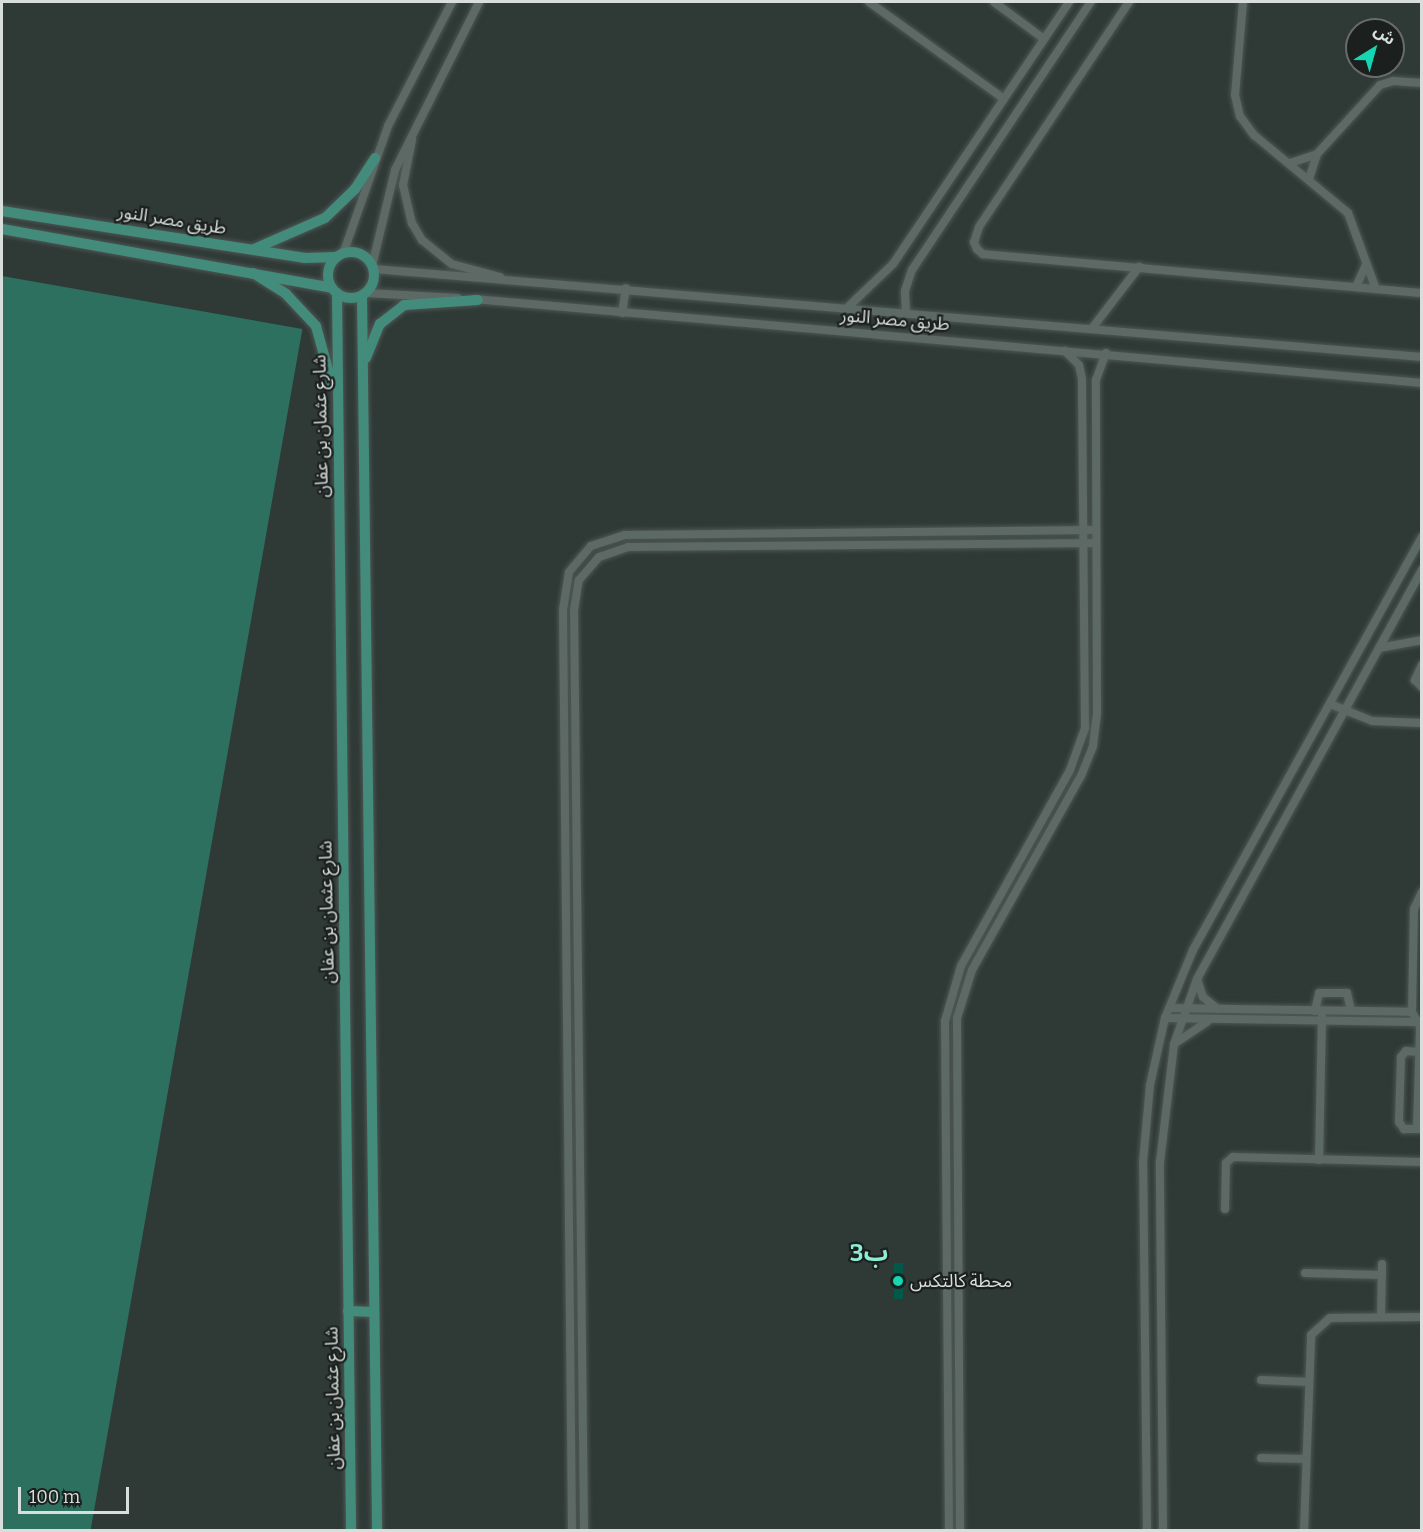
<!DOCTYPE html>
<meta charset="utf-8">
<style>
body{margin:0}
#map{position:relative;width:1423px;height:1532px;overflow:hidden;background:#2f3a37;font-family:Bitter,"Noto Sans Arabic",serif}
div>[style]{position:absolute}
.green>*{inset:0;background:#2d7060;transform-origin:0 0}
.building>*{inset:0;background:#02594a;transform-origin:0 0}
.roads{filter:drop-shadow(0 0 2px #4d5653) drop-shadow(0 0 2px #4d5653)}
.minor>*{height:8px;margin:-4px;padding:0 4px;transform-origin:4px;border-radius:4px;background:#5d6965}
.major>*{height:10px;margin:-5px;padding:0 5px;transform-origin:5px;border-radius:5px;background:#438c7c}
.major>.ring{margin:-5px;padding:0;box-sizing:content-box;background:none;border:10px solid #438c7c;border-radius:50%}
.dots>*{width:16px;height:16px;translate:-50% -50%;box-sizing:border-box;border:3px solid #1b201e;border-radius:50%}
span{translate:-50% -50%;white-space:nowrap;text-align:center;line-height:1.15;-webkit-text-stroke:4.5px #1b201e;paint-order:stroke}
.street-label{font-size:18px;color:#d8dedc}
.poi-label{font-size:18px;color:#d8dedc}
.left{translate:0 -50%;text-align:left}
.district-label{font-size:24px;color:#8bedd4;font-weight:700}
.frame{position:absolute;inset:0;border:3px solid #d8dedc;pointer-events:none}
.north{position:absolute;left:1345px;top:18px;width:60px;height:60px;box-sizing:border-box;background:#1b201e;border:2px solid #676c6a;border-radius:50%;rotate:37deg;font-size:16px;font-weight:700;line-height:24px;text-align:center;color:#d8dedc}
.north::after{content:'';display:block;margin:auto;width:21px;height:27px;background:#15d5b3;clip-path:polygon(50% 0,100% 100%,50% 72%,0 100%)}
.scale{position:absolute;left:18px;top:1487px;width:111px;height:27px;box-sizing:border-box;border:3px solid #d8dedc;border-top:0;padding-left:8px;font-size:18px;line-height:21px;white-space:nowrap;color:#d8dedc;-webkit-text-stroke:4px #1b201e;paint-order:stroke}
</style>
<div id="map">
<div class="green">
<div style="left:2px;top:276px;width:305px;height:1254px;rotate:10deg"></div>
</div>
<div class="building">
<div style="left:894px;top:1263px;width:9px;height:36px"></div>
</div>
<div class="roads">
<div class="minor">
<div style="left:869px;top:2px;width:166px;rotate:35.7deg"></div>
<div style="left:994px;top:2px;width:62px;rotate:36.5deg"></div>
<div style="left:1129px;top:2px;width:270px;rotate:123.7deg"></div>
<div style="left:979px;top:227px;width:16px;rotate:108deg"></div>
<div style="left:974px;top:242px;width:8px;rotate:67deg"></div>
<div style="left:977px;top:249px;width:8px;rotate:40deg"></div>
<div style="left:983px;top:254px;width:441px;rotate:5.1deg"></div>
<div style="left:1243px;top:2px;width:93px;rotate:94.9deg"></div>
<div style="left:1235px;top:95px;width:22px;rotate:77deg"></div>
<div style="left:1240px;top:116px;width:24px;rotate:54deg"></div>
<div style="left:1254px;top:135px;width:122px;rotate:39.7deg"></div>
<div style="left:1348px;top:213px;width:81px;rotate:69.8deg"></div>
<div style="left:412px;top:140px;width:46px;rotate:101.3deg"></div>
<div style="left:403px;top:185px;width:39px;rotate:77deg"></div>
<div style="left:412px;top:223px;width:20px;rotate:60deg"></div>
<div style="left:422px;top:240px;width:38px;rotate:39deg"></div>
<div style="left:452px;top:264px;width:50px;rotate:15.2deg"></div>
<div style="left:1290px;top:163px;width:28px;rotate:-18deg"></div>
<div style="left:1309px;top:179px;width:26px;rotate:-72deg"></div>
<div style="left:1317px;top:154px;width:93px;rotate:-47.6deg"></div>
<div style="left:1380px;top:85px;width:14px;rotate:-17deg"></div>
<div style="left:1393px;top:81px;width:29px;rotate:4deg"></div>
<div style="left:343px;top:254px;width:136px;rotate:-70.6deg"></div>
<div style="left:388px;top:126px;width:140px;rotate:-62.7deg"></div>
<div style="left:372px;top:266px;width:99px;rotate:-76.5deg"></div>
<div style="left:395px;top:170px;width:188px;rotate:-63.4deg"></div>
<div style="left:374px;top:269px;width:1052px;rotate:4.8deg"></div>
<div style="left:1356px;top:287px;width:24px;rotate:-66deg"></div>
<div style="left:366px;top:293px;width:92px;rotate:3.1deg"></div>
<div style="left:474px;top:299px;width:952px;rotate:5.06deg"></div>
<div style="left:848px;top:307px;width:62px;rotate:-43.7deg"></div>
<div style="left:893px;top:264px;width:316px;rotate:-56.1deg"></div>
<div style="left:906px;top:312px;width:21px;rotate:-93deg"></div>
<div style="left:905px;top:291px;width:22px;rotate:-72deg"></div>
<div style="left:912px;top:270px;width:322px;rotate:-56.3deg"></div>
<div style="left:622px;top:313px;width:25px;rotate:-81deg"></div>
<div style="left:1093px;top:327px;width:76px;rotate:-52.5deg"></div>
<div style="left:1379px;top:648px;width:44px;rotate:-10.5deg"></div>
<div style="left:1422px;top:665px;width:17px;rotate:115deg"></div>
<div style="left:1415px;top:680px;width:10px;rotate:45deg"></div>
<div style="left:1330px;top:704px;width:45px;rotate:22deg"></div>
<div style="left:1372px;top:721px;width:50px;rotate:2.3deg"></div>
<div style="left:1422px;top:892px;width:19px;rotate:115deg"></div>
<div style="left:1414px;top:909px;width:103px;rotate:91.1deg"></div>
<div style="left:1412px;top:1012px;width:21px;rotate:61deg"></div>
<div style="left:1197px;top:979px;width:19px;rotate:72deg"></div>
<div style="left:1203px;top:997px;width:19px;rotate:39deg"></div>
<div style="left:1169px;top:1008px;width:243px;rotate:0.9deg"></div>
<div style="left:1315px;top:1011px;width:18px;rotate:-77deg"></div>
<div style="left:1319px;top:993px;width:28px"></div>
<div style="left:1347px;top:993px;width:18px;rotate:77deg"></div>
<div style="left:1165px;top:1018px;width:250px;rotate:0.9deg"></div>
<div style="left:1177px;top:1042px;width:37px;rotate:-34deg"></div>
<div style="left:1419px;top:1052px;width:13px;rotate:-176deg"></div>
<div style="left:1406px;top:1051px;width:8px;rotate:130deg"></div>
<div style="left:1401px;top:1057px;width:65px;rotate:91.8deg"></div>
<div style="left:1399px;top:1122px;width:9px;rotate:54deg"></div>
<div style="left:1404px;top:1129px;width:18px"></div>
<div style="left:1417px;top:1129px;width:101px;rotate:-88.3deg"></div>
<div style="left:1319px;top:1160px;width:144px;rotate:-88.8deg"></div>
<div style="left:1225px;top:1209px;width:46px;rotate:-88.8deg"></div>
<div style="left:1226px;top:1163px;width:9px;rotate:-41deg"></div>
<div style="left:1233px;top:1157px;width:189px;rotate:1.5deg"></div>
<div style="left:1305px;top:1273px;width:77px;rotate:1.5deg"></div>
<div style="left:1381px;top:1317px;width:53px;rotate:-88.9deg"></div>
<div style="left:1261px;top:1380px;width:47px;rotate:2.4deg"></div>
<div style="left:1261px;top:1458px;width:45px;rotate:1.3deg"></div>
<div style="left:572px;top:1530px;width:920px;rotate:-90.56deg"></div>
<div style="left:563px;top:610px;width:38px;rotate:-81deg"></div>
<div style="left:569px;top:572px;width:34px;rotate:-50deg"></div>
<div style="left:591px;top:546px;width:36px;rotate:-18deg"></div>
<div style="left:625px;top:535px;width:471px;rotate:-0.6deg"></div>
<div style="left:584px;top:1530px;width:920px;rotate:-90.62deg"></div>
<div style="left:574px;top:610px;width:30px;rotate:-81deg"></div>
<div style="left:579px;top:580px;width:30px;rotate:-49deg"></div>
<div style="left:599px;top:557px;width:31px;rotate:-19deg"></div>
<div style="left:628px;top:547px;width:468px;rotate:-0.5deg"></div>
<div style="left:949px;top:1530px;width:509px;rotate:-90.45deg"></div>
<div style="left:945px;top:1021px;width:57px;rotate:-73.8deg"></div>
<div style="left:961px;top:966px;width:224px;rotate:-60.9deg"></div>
<div style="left:1070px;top:770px;width:45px;rotate:-70.3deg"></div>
<div style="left:1085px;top:728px;width:349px;rotate:-90.5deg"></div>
<div style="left:1082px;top:379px;width:14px;rotate:-102deg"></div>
<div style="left:1079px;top:365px;width:20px;rotate:-135deg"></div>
<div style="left:960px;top:1530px;width:512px;rotate:-90.34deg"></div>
<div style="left:957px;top:1018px;width:50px;rotate:-72.6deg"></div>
<div style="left:972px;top:970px;width:223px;rotate:-60.7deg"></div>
<div style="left:1081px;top:776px;width:32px;rotate:-68deg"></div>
<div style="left:1093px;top:746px;width:33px;rotate:-83deg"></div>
<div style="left:1097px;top:713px;width:333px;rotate:-90.2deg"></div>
<div style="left:1096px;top:380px;width:29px;rotate:-70deg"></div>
<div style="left:1147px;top:1530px;width:368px;rotate:-90.6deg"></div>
<div style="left:1143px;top:1162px;width:77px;rotate:-84.8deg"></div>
<div style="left:1150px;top:1085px;width:69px;rotate:-77.4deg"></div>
<div style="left:1165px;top:1018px;width:74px;rotate:-67.6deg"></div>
<div style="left:1193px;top:950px;width:472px;rotate:-61deg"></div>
<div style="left:1163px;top:1530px;width:368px;rotate:-90.5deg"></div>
<div style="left:1160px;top:1162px;width:119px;rotate:-83.2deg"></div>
<div style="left:1174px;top:1044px;width:69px;rotate:-70.5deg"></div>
<div style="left:1197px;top:979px;width:467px;rotate:-61.2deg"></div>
<div style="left:1304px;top:1530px;width:195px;rotate:-87.9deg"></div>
<div style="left:1311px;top:1335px;width:25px;rotate:-42deg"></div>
<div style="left:1330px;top:1318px;width:92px;rotate:-0.6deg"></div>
</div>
<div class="major">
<div style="left:2px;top:211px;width:307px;rotate:8.8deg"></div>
<div style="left:305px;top:258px;width:32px;rotate:-2deg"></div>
<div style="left:2px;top:229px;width:335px;rotate:10.1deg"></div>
<div style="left:254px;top:249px;width:77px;rotate:-23.6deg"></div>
<div style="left:325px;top:218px;width:42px;rotate:-44deg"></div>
<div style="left:355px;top:189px;width:37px;rotate:-57deg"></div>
<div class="ring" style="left:328px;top:252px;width:36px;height:36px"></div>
<div style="left:253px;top:273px;width:39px;rotate:32deg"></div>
<div style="left:286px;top:294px;width:44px;rotate:46.8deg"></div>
<div style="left:316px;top:326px;width:60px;rotate:74.6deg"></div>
<div style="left:337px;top:293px;width:1237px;rotate:89.35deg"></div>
<div style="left:362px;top:296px;width:1234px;rotate:89.3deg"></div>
<div style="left:366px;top:358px;width:37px;rotate:-68deg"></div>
<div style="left:380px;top:324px;width:31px;rotate:-38deg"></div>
<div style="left:404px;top:305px;width:74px;rotate:-3.9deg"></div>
<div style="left:348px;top:1311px;width:26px;rotate:2deg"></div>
</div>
</div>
<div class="dots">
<div style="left:898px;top:1281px;background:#15d5b3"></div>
</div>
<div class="street-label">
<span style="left:172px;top:220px;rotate:9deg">طريق مصر النور</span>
<span style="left:895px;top:320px;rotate:5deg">طريق مصر النور</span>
<span style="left:321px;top:426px;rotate:-91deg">شارع عثمان بن عفان</span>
<span style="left:327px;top:912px;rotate:-91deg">شارع عثمان بن عفان</span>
<span style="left:333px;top:1398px;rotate:-91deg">شارع عثمان بن عفان</span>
</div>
<div class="poi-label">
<span class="left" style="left:910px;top:1281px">محطة كالتكس</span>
</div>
<div class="district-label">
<span style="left:869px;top:1254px">ب3</span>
</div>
<div class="frame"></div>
<div class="north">ش</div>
<div class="scale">100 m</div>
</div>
